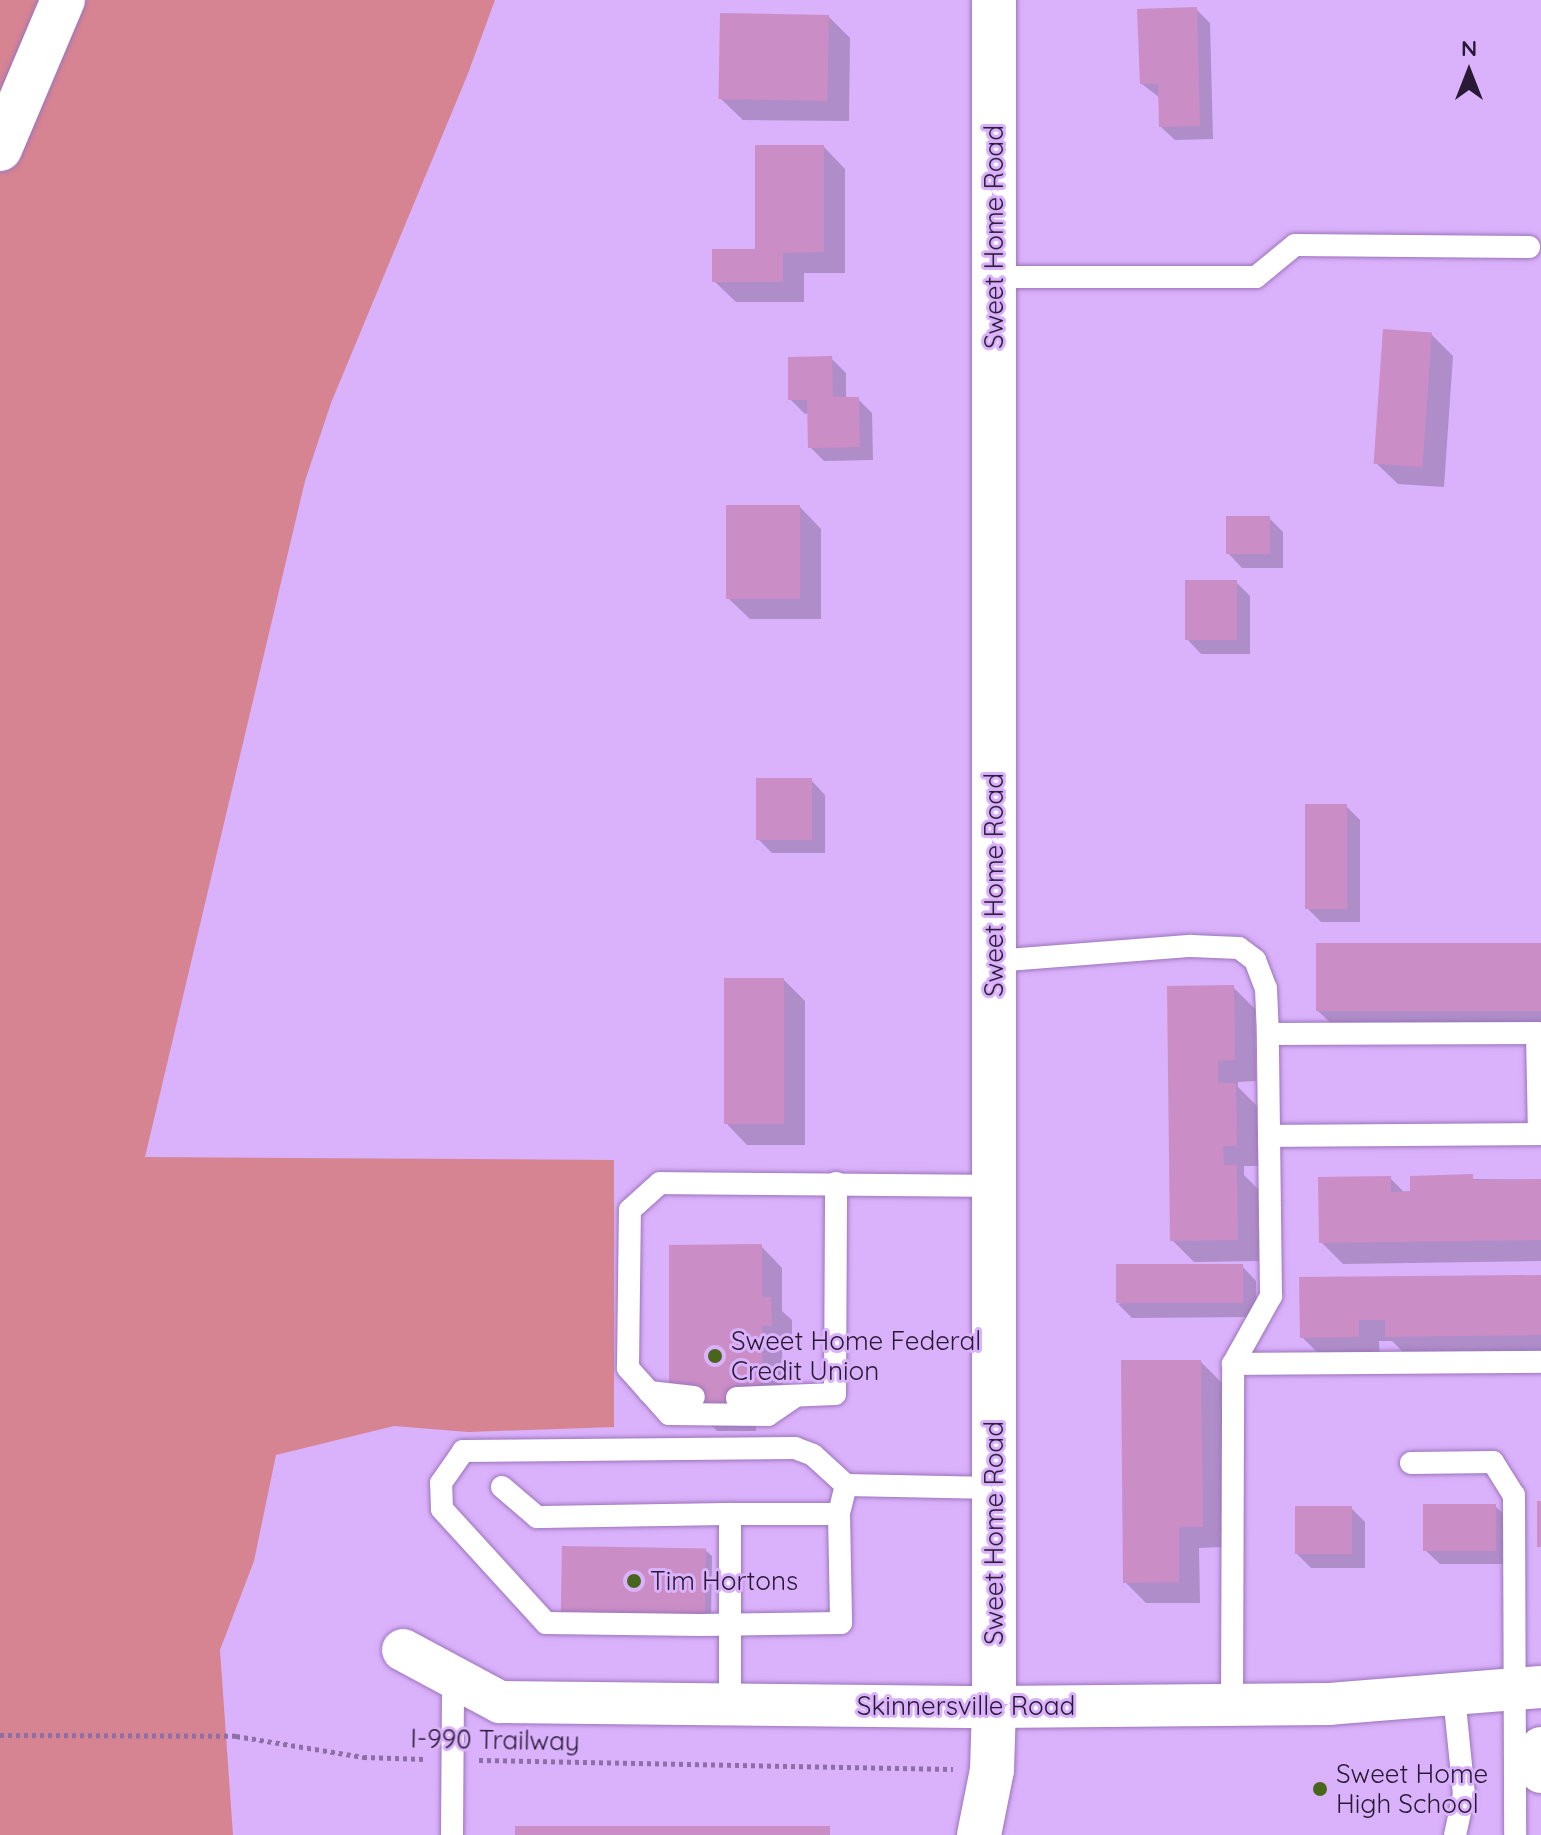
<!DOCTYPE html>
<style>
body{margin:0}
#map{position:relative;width:1541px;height:1835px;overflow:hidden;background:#dab1fb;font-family:Quicksand,sans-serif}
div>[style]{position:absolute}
.green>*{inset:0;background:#d78492}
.shadow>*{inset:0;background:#0003}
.building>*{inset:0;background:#cb8dc6;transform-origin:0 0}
.path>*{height:5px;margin-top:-2.5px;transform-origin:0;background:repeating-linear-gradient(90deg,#8d6fa5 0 4px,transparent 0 8px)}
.roads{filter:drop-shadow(0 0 2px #9c75bb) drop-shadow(0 0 2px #9c75bb)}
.lane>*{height:22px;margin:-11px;padding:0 11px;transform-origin:11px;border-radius:11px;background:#fff}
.street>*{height:42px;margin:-21px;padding:0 21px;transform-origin:21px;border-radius:21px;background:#fff}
.secondary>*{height:44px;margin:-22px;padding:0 22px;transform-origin:22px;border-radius:22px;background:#fff}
.highway>*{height:44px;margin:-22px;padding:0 22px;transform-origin:22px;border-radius:22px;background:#fff}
.dots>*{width:22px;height:22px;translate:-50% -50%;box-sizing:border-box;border:4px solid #dab1fb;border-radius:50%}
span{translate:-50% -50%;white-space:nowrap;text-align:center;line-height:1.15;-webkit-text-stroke:6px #dab1fb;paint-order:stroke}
.street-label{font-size:26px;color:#281934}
.poi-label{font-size:26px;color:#281934}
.left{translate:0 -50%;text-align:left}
.north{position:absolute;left:1429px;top:32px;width:80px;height:80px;-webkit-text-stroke:6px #dab1fb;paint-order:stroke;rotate:0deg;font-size:22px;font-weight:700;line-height:32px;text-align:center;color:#281934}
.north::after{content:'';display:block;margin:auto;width:28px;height:36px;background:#281934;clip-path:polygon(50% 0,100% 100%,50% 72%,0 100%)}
</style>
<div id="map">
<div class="green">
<div style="clip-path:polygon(0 0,495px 0,467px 76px,331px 403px,305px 481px,145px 1157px,614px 1160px,614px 1427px,468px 1432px,394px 1426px,276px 1455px,254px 1561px,220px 1650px,233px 1835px,0 1835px)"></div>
</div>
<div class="shadow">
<div style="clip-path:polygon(1196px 9px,1210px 23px,1213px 139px,1175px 140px,1160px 126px,1160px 98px,1142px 84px)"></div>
<div style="clip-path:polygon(828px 16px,850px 38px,849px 121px,743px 120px,721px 99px)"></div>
<div style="clip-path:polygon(824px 147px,845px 169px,845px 273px,804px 273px,804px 302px,736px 302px,714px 281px,757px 251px)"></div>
<div style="clip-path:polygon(1431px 334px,1453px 356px,1444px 487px,1398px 484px,1376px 463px)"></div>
<div style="clip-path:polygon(831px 358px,846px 373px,846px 399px,858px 399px,872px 413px,873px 460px,824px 461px,810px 447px,809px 413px,805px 414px,790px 399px)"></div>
<div style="clip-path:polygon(800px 507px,821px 529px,821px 619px,750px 619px,728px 598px)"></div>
<div style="clip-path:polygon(1269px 518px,1283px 532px,1283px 568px,1242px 568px,1228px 553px)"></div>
<div style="clip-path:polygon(1236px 582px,1250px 596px,1250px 654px,1201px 654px,1187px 639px)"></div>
<div style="clip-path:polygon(811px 780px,825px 795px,825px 853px,772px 853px,758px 839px)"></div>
<div style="clip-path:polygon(1346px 806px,1360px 820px,1360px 922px,1321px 922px,1307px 908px)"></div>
<div style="clip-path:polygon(1541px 945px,1541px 1031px,1340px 1032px,1318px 1011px)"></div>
<div style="clip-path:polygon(784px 980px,805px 1001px,805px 1145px,747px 1145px,726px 1123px)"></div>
<div style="clip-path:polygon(1233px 987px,1255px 1009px,1256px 1081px,1238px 1082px,1238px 1087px,1257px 1106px,1258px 1166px,1244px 1166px,1244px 1175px,1258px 1189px,1259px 1261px,1194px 1262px,1172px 1240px)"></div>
<div style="clip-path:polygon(1390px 1178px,1406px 1194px,1412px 1193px,1412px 1178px,1541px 1180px,1541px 1261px,1343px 1264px,1321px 1242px)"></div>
<div style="clip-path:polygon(761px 1246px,782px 1268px,782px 1311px,792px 1320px,792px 1346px,782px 1346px,783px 1406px,756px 1406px,756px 1431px,717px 1431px,671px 1385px)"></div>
<div style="clip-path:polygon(1242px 1266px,1256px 1281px,1257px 1317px,1132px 1318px,1118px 1304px)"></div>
<div style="clip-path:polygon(1541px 1277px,1541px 1356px,1408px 1357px,1392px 1341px,1379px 1341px,1380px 1358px,1323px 1358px,1302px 1337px,1301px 1279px)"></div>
<div style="clip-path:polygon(1201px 1362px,1222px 1383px,1223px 1547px,1199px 1548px,1200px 1603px,1146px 1603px,1125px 1582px)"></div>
<div style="clip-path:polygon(1495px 1506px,1510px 1520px,1510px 1564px,1440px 1564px,1425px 1550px)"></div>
<div style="clip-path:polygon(1351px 1508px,1365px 1522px,1365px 1568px,1311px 1568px,1297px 1554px)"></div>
<div style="clip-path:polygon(705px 1550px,712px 1556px,711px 1622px,570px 1620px)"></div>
</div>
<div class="building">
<div style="clip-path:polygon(1197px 7px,1200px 126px,1159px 127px,1158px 84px,1140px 84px,1137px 9px)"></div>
<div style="left:720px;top:13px;width:109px;height:86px;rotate:1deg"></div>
<div style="clip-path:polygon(755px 145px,824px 145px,824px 252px,783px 253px,783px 282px,712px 282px,712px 249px,755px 249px)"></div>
<div style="left:1383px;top:329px;width:49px;height:135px;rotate:4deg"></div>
<div style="clip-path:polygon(832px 356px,833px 397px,859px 397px,860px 447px,808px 448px,807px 400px,788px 400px,788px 357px)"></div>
<div style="left:726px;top:505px;width:74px;height:94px"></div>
<div style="left:1226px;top:516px;width:44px;height:38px"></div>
<div style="left:1185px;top:580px;width:52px;height:60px"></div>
<div style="left:756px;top:778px;width:56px;height:62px"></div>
<div style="left:1305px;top:804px;width:42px;height:105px"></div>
<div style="left:1541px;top:943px;width:68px;height:225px;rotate:90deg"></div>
<div style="left:724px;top:978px;width:60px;height:146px"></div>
<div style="clip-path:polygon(1234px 985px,1235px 1060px,1218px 1061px,1218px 1083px,1236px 1083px,1237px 1146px,1223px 1146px,1224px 1165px,1237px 1165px,1238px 1240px,1170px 1241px,1167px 986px)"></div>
<div style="clip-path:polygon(1473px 1174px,1473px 1180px,1541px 1179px,1541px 1240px,1319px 1243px,1318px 1177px,1391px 1176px,1391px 1192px,1410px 1191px,1410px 1176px)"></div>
<div style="clip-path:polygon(762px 1244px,762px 1297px,771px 1297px,772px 1326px,762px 1326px,762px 1385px,735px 1385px,735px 1410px,693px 1410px,693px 1385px,669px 1385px,669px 1245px)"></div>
<div style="left:1243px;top:1264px;width:39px;height:127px;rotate:90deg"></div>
<div style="clip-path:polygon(1541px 1275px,1541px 1335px,1385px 1337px,1385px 1320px,1359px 1320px,1359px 1337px,1300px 1338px,1299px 1277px)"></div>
<div style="clip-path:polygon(1121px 1360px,1201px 1360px,1203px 1527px,1179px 1527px,1179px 1582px,1123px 1583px)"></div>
<div style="left:1537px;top:1501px;width:4px;height:46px"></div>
<div style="left:1423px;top:1504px;width:73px;height:47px"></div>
<div style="left:1295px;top:1506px;width:57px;height:48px"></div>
<div style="left:562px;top:1546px;width:144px;height:69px;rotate:1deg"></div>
<div style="left:515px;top:1826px;width:315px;height:9px"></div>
</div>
<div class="path">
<div style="left:0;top:1735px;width:236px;rotate:0.2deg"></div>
<div style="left:236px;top:1736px;width:129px;rotate:9.4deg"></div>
<div style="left:363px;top:1757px;width:62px;rotate:1.8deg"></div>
<div style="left:479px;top:1760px;width:474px;rotate:1.1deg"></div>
</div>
<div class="roads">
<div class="lane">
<div style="left:994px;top:277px;width:262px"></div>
<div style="left:1256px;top:277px;width:50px;rotate:-39.4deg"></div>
<div style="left:1295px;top:245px;width:234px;rotate:0.5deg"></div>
<div style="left:994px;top:961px;width:198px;rotate:-4.4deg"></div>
<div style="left:1191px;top:946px;width:48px;rotate:2.4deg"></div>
<div style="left:1239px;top:948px;width:20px;rotate:37deg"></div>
<div style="left:1255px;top:960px;width:31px;rotate:69deg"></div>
<div style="left:1266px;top:989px;width:45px;rotate:87.5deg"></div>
<div style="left:1233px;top:1364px;width:308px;rotate:-0.4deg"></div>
<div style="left:649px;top:1392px;width:45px;rotate:6.3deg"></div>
<div style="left:796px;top:1396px;width:34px;rotate:146deg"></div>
<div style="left:768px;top:1415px;width:99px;rotate:-179.4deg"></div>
<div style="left:669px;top:1414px;width:62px;rotate:-131.7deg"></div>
<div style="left:628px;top:1368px;width:158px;rotate:-89.3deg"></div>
<div style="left:630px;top:1210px;width:40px;rotate:-42deg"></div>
<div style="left:660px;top:1183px;width:334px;rotate:0.5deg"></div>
<div style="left:737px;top:1398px;width:98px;rotate:-2.3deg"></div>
<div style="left:835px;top:1394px;width:211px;rotate:-89.7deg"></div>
<div style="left:1411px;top:1463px;width:82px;rotate:-0.7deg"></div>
<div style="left:1493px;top:1462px;width:39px;rotate:58deg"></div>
<div style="left:1514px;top:1495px;width:340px;rotate:89.8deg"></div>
<div style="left:846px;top:1485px;width:30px;rotate:104deg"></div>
<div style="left:839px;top:1514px;width:109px;rotate:88.9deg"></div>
<div style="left:841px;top:1623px;width:141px;rotate:179.2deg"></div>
<div style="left:700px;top:1625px;width:154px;rotate:-179.3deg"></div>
<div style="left:546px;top:1623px;width:154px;rotate:-132.4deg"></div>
<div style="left:442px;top:1509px;width:26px;rotate:-92deg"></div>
<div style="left:441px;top:1483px;width:39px;rotate:-55deg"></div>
<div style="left:463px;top:1451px;width:332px;rotate:-0.5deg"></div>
<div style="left:795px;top:1448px;width:19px;rotate:21deg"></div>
<div style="left:813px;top:1455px;width:45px;rotate:42.3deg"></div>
<div style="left:846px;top:1485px;width:148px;rotate:1.2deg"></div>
<div style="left:502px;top:1487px;width:46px;rotate:40.6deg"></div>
<div style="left:537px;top:1517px;width:193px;rotate:-0.9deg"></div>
<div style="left:1454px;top:1696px;width:99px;rotate:84.2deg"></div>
<div style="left:1464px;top:1794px;width:42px;rotate:102.4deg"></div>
<div style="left:1232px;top:1704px;width:340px;rotate:-89.8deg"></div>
<div style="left:1233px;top:1364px;width:78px;rotate:-60.8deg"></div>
<div style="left:1271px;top:1296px;width:262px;rotate:-90.7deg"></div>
<div style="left:1268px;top:1034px;width:269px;rotate:-0.2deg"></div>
<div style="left:1537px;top:1033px;width:101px;rotate:88.9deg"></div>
<div style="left:1539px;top:1134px;width:270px;rotate:179.6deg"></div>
<div style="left:730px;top:1706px;width:192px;rotate:-90deg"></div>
<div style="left:730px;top:1514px;width:109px"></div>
<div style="left:452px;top:1835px;width:158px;rotate:-89.6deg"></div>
</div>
<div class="street">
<div style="left:403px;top:1650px;width:110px;rotate:28.2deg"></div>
<div style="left:500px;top:1702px;width:494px;rotate:0.6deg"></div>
<div style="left:994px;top:1707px;width:335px;rotate:-0.5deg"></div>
<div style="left:1329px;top:1704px;width:213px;rotate:-4.6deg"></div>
<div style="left:1541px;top:1748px;width:24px;rotate:90deg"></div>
</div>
<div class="secondary">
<div style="left:979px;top:1835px;width:66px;rotate:-78.7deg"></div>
<div style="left:992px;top:1770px;width:63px;rotate:-88.2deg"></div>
<div style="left:994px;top:1707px;width:1707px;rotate:-90deg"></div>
</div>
<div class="highway">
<div style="left:0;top:149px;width:162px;rotate:-67.1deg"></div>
</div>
</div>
<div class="dots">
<div style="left:715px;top:1356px;background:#47661b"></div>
<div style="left:634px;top:1581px;background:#47661b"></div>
<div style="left:1320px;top:1789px;background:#47661b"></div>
</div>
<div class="street-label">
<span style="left:994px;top:237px;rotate:-90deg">Sweet Home Road</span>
<span style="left:994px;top:885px;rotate:-90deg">Sweet Home Road</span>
<span style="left:994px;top:1533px;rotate:-90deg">Sweet Home Road</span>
<span style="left:966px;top:1706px">Skinnersville Road</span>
<span style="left:495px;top:1740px;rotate:1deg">I-990 Trailway</span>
</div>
<div class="poi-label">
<span class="left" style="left:731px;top:1356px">Sweet Home Federal<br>Credit Union</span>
<span class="left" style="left:650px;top:1581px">Tim Hortons</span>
<span class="left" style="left:1336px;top:1789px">Sweet Home<br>High School</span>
</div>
<div class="north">N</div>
</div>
